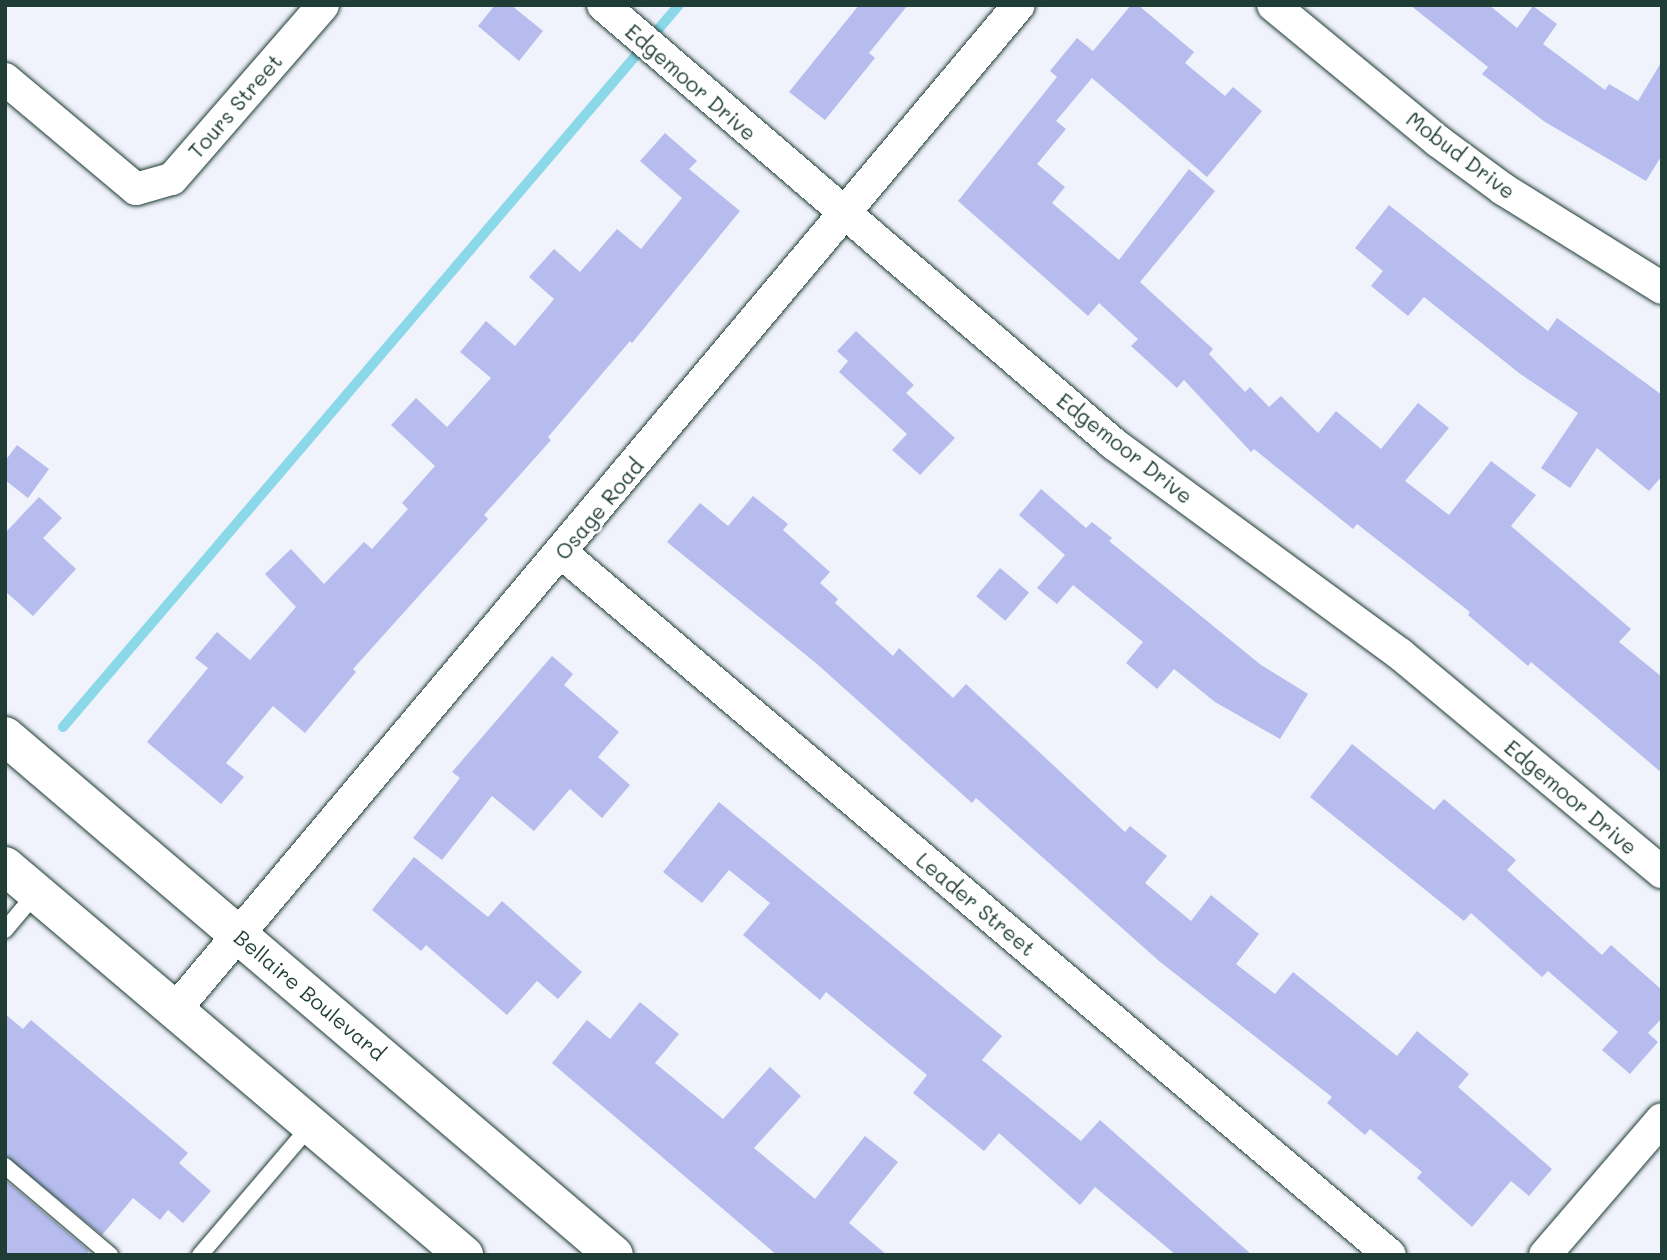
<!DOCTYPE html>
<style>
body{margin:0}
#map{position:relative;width:1667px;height:1260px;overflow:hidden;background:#f0f2fc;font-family:Mali,sans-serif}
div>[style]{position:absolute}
.stream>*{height:10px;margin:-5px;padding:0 5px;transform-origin:5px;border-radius:5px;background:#8ad8e8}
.building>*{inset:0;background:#b6bdee;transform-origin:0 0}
.roads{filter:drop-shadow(0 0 2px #1f3d34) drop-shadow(0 0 2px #1f3d34)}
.service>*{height:16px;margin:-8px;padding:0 8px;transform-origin:8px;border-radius:8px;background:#fff}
.minor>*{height:32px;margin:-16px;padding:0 16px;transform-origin:16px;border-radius:16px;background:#fff}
.primary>*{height:38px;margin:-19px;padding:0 19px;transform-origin:19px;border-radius:19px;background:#fff}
span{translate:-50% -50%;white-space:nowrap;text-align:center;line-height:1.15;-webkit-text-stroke:5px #fff;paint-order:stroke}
.street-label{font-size:21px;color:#1f3d34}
.frame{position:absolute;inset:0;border:7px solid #1f3d34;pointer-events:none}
</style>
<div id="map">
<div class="stream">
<div style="left:63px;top:727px;width:949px;rotate:-49.53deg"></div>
</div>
<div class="building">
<div style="clip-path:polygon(495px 5px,511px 5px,543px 31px,519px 61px,478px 26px)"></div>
<div style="clip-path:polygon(859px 5px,908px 5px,869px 53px,875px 58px,825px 120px,789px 92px)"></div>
<div style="clip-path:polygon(1131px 5px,1138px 5px,1194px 52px,1185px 63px,1225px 96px,1233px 87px,1262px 111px,1207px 177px,1092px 78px,1056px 121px,1066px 129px,1037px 164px,1065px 187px,1052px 203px,1119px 260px,1189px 169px,1215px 191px,1140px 282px,1213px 349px,1209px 354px,1245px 392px,1250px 387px,1269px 407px,1281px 396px,1318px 433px,1336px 411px,1381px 449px,1418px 403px,1449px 428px,1405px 481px,1449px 515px,1491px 461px,1536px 495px,1511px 526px,1631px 629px,1619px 642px,1662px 677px,1662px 773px,1531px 662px,1528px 666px,1468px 615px,1470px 612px,1357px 524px,1353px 529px,1254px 449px,1251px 452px,1184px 380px,1177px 388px,1131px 346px,1138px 339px,1099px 303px,1088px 316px,958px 201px,1057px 77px,1050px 71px,1077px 38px,1093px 51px)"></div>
<div style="clip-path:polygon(1410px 5px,1489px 5px,1517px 28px,1533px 6px,1557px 24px,1543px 44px,1605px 90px,1609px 84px,1638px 101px,1662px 61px,1662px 155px,1646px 181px,1545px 122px,1482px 74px,1488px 67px)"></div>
<div style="clip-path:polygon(665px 133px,697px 161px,689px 169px,740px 211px,632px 343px,630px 341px,548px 437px,551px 440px,484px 515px,488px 519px,353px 669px,356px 672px,305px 733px,273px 706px,226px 763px,244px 777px,221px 804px,147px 742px,208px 668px,195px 658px,217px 632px,250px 660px,296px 607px,265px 574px,291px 549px,324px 584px,364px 542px,372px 549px,408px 509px,402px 503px,435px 466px,391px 425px,416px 398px,447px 427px,491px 378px,460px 352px,486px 321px,515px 346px,554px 299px,529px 277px,554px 249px,580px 272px,617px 229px,641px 249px,682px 198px,640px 161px)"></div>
<div style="clip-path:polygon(1389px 205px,1548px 331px,1557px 318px,1662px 395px,1662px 476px,1649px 491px,1597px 448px,1570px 488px,1541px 468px,1578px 413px,1519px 373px,1424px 297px,1408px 316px,1371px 286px,1383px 271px,1355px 248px)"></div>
<div style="clip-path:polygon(856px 331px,914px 385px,906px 393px,955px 438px,920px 475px,892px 450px,907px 434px,839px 372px,848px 361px,837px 351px)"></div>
<div style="clip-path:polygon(17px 445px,49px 469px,28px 498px,5px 480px,5px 461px)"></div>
<div style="clip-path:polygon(1041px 489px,1086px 528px,1092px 522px,1112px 538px,1109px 541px,1261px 665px,1308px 694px,1280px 739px,1215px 702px,1174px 669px,1157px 689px,1126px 663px,1143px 642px,1073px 585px,1057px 604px,1037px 588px,1065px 555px,1019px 515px)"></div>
<div style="clip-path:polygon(753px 496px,788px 524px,783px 530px,830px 572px,820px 583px,838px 599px,835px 603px,893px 656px,899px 648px,953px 698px,966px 684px,1125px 832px,1130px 826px,1167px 856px,1145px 883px,1191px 921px,1211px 895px,1259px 934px,1236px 964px,1275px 994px,1293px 972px,1397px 1056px,1417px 1031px,1469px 1074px,1458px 1087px,1552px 1169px,1529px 1196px,1511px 1181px,1472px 1227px,1417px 1178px,1422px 1172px,1370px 1129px,1365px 1135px,1327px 1103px,1332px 1097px,1159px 961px,976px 798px,972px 803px,817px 664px,667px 542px,700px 503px,728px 526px)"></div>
<div style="clip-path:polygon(39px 497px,62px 518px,43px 538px,76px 569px,33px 616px,5px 591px,5px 533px)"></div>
<div style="left:1000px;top:568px;width:38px;height:37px;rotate:40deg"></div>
<div style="clip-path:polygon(552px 656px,573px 674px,564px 685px,619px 732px,598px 757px,630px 785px,602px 818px,570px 789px,534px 831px,492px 796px,442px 860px,413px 838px,460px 778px,452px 772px)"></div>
<div style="clip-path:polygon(1352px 744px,1434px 810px,1444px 799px,1516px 860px,1507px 870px,1602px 955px,1611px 945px,1662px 990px,1662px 1018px,1648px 1033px,1658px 1042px,1630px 1074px,1602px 1050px,1618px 1032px,1548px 971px,1542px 977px,1471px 913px,1464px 921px,1310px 797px)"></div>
<div style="clip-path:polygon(719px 802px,1002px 1036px,982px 1060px,1081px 1141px,1100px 1120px,1252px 1255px,1176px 1255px,1095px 1187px,1080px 1205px,999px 1133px,984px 1151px,913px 1093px,927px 1075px,826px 992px,820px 1000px,743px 935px,770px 903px,729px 870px,702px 903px,663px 872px)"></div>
<div style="clip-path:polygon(414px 857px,488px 917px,502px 901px,582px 972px,558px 999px,537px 981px,507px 1015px,426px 945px,421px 951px,372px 910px)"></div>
<div style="clip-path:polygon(640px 1002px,679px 1034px,655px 1063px,723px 1119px,770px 1067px,801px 1096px,754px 1148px,815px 1199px,865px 1136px,898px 1162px,849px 1223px,887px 1255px,777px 1255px,552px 1063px,587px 1020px,610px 1039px)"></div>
<div style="clip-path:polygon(5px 1014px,23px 1029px,31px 1020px,188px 1153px,179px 1163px,211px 1191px,183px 1223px,168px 1210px,160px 1220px,133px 1198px,102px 1235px,5px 1156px)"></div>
<div style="clip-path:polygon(5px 1180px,89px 1251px,86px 1255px,5px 1255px)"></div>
</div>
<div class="roads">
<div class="service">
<div style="left:5px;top:930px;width:50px;rotate:-49.9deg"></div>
<div style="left:5px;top:1166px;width:138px;rotate:40.3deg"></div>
<div style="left:200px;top:1255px;width:171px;rotate:-49.5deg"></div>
</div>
<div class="minor">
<div style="left:603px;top:5px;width:674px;rotate:40.67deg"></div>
<div style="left:1114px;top:444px;width:355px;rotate:36.3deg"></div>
<div style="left:1400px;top:654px;width:341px;rotate:39.8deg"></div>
<div style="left:1273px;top:5px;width:214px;rotate:39.5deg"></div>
<div style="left:1438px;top:141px;width:81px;rotate:36.4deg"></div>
<div style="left:1503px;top:189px;width:187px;rotate:31.9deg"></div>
<div style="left:5px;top:79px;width:171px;rotate:40deg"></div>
<div style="left:136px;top:189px;width:37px;rotate:-16deg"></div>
<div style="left:172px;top:179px;width:230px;rotate:-49deg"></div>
<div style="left:563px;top:554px;width:1084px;rotate:40.29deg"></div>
<div style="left:175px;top:1010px;width:1312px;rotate:-49.98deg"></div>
<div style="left:1545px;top:1255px;width:179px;rotate:-49.3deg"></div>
</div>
<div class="primary">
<div style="left:5px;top:736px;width:800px;rotate:40.44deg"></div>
<div style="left:5px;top:866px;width:602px;rotate:40.28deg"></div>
</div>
</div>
<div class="street-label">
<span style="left:691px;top:82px;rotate:41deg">Edgemoor Drive</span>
<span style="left:235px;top:106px;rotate:-49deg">Tours Street</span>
<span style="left:1461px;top:155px;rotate:37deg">Mobud Drive</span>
<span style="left:1125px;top:448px;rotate:38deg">Edgemoor Drive</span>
<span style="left:599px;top:509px;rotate:-50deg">Osage Road</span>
<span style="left:1571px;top:797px;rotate:40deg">Edgemoor Drive</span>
<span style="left:976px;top:904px;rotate:40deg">Leader Street</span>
<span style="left:310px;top:995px;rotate:40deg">Bellaire Boulevard</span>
</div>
<div class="frame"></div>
</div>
